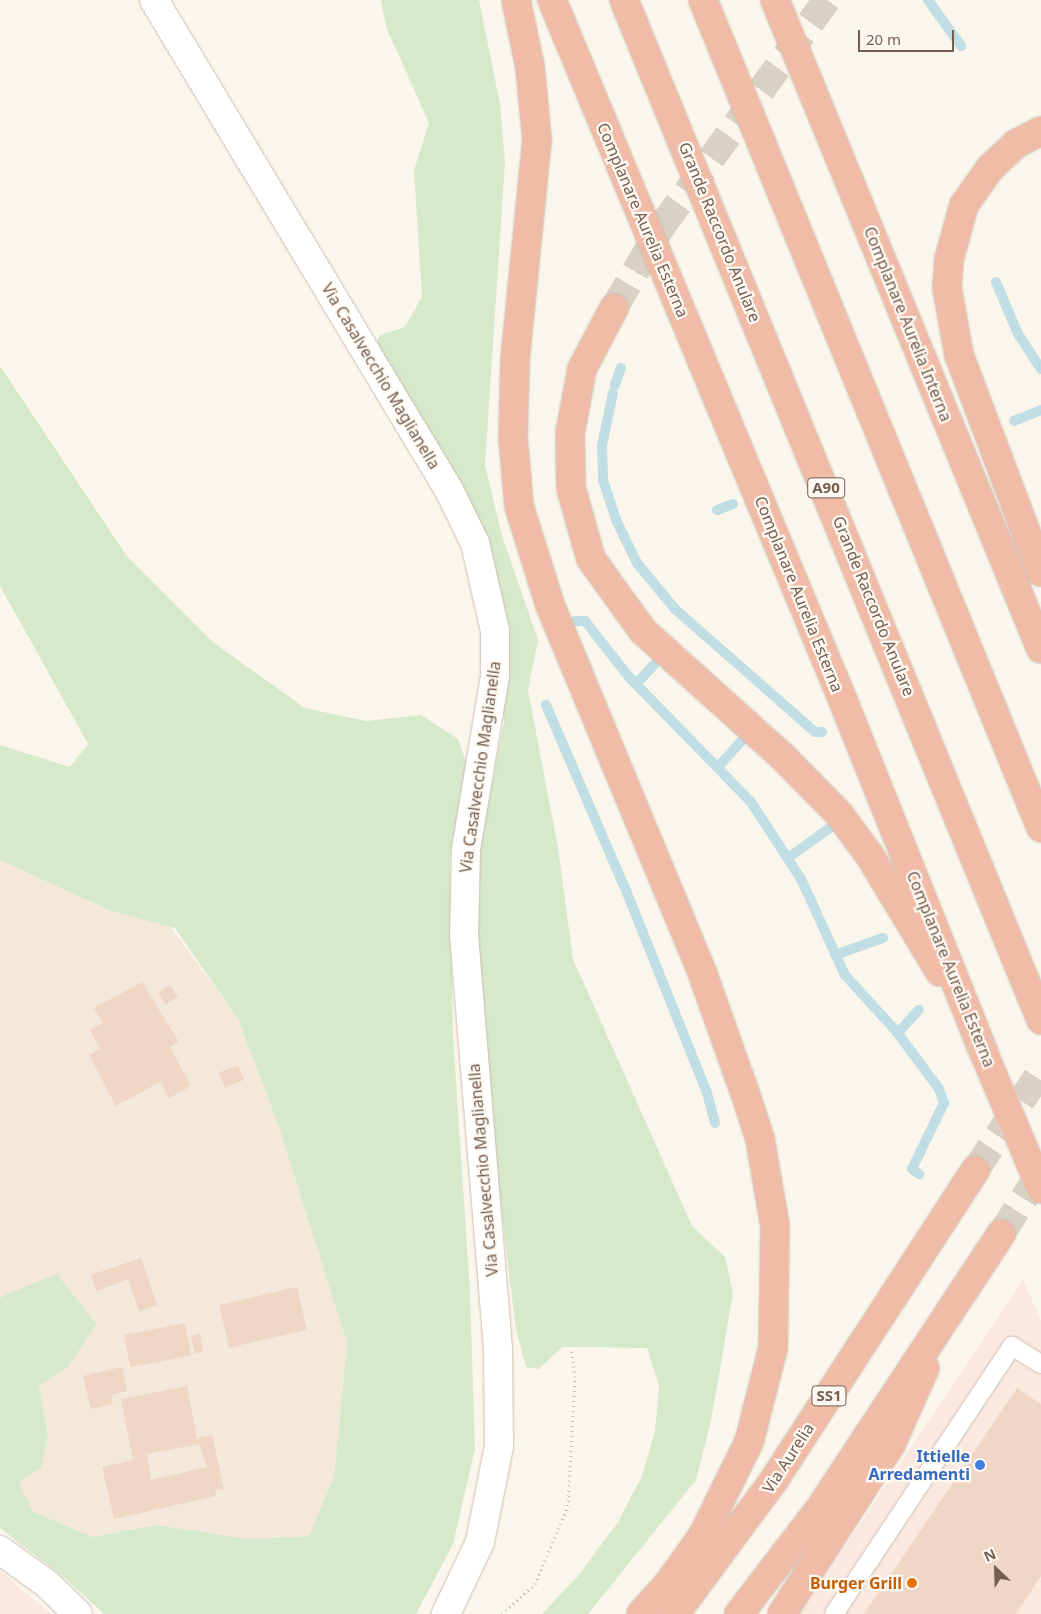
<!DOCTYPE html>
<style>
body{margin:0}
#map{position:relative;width:1041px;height:1614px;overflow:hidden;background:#fbf6eb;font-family:"Noto Sans",sans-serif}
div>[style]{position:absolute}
.residential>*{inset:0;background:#f3e8da}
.commercial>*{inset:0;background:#fbe9e0}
.green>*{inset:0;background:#d6e9ca}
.stream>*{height:10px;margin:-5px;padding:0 5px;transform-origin:5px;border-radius:5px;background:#c0dee4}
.building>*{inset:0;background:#efd6c5;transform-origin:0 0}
.highway-tunnel>*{height:28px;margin-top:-14px;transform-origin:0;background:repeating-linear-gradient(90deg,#dad0c4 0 28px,transparent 0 42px)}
.path>*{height:3px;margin-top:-1.5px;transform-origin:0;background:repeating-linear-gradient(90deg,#d4baa7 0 1px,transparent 0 5px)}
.roads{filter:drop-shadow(0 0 1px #cdbeb1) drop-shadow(0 0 1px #cdbeb1)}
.lane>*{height:18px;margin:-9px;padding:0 9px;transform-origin:9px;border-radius:9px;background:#fff}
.street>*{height:28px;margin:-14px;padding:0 14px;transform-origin:14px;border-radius:14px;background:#fff}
.highway>*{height:28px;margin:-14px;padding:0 14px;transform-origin:14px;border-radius:14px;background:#f1bca7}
.bridges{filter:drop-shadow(0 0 1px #d8d2ce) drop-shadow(0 0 1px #d8d2ce)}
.highway-bridge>*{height:28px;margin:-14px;padding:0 14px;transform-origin:14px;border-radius:14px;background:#f1bca7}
.dots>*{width:14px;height:14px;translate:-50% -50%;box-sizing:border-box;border:2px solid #fef9f2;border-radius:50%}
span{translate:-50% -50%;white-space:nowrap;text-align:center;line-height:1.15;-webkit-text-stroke:4.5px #fef9f2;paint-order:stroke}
.shield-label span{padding:1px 4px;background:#fef9f2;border:1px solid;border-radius:4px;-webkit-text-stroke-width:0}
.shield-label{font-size:15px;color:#755e4f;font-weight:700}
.street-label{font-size:16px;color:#755e4f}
.shop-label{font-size:16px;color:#366cbe;font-weight:700}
.right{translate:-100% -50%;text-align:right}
.food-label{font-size:16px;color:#c56008;font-weight:700}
.north{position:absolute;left:971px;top:1544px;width:50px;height:50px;-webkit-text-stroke:4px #fef9f2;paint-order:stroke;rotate:336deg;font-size:14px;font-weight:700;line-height:20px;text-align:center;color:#755e4f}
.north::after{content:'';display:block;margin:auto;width:18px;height:22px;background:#755e4f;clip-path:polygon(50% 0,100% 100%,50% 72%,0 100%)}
.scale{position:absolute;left:858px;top:30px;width:96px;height:22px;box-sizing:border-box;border:2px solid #755e4f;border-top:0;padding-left:6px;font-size:15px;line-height:18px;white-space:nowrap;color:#755e4f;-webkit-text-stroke:4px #fef9f2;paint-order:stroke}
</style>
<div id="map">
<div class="residential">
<div style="clip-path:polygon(0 860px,111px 911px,170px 926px,238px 1019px,278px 1124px,347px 1343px,334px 1477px,309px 1536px,249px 1539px,156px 1525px,93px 1537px,32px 1512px,19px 1482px,41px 1468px,48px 1436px,39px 1386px,68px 1367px,57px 1274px,0 1298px)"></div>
</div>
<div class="commercial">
<div style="clip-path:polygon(1023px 1279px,1041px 1321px,1041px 1614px,800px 1614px)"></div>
<div style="clip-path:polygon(0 1571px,26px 1593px,51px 1614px,0 1614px)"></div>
</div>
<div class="green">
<div style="clip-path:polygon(381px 0,479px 0,500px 104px,505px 162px,485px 465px,502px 536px,538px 640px,528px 690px,558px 848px,573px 959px,692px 1226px,725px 1257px,733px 1293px,711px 1421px,696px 1480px,588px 1614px,542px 1614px,578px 1576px,618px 1522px,642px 1476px,655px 1431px,659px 1385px,647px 1348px,562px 1347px,539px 1369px,526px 1367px,516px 1330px,493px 1141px,474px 876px,504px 722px,501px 627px,460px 484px,376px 342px,380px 335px,405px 327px,422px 297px,414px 170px,429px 123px,386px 27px)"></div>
<div style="clip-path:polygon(0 366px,126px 555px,214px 643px,305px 708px,366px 721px,421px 715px,458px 739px,467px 764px,450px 857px,453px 1035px,470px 1292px,475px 1449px,453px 1544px,416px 1614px,104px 1614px,66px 1579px,0 1528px,0 1298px,7px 1294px,57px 1274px,96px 1324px,68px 1367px,39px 1386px,48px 1436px,41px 1468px,19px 1482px,33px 1512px,93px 1537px,156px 1525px,249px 1539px,309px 1536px,334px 1477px,347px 1343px,278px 1124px,238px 1019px,175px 928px,111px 911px,0 860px,0 745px,70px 767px,88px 744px,0 586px)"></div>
</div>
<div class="stream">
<div style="left:928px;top:0;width:57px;rotate:54.3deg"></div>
<div style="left:996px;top:282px;width:56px;rotate:67.1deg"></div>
<div style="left:1018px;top:334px;width:42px;rotate:56.7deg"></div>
<div style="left:615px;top:385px;width:18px;rotate:-71deg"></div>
<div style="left:613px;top:393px;width:53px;rotate:101.9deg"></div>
<div style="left:602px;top:445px;width:35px;rotate:88deg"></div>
<div style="left:603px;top:480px;width:44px;rotate:71.6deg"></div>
<div style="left:617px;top:522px;width:46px;rotate:64deg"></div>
<div style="left:637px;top:563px;width:60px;rotate:50.4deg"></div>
<div style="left:675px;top:609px;width:186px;rotate:41.3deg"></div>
<div style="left:815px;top:732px;width:7px"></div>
<div style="left:1014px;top:421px;width:29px;rotate:-22deg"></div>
<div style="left:717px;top:510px;width:17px;rotate:-21deg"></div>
<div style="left:575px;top:621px;width:10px"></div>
<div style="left:585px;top:621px;width:71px;rotate:51.8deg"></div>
<div style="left:629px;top:677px;width:175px;rotate:45.7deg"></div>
<div style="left:751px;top:802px;width:92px;rotate:57deg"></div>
<div style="left:801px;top:879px;width:106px;rotate:65.4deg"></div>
<div style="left:845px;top:975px;width:76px;rotate:47.7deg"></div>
<div style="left:896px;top:1031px;width:72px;rotate:53.4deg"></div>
<div style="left:939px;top:1089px;width:15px;rotate:70deg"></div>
<div style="left:944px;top:1103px;width:73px;rotate:115.9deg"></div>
<div style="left:912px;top:1169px;width:9px;rotate:36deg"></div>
<div style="left:636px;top:684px;width:26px;rotate:-47deg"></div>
<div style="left:546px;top:705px;width:199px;rotate:66.7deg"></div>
<div style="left:625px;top:888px;width:221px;rotate:68.2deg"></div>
<div style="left:707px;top:1093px;width:31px;rotate:75deg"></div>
<div style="left:718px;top:767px;width:38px;rotate:-48deg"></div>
<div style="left:788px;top:858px;width:53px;rotate:-35.8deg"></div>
<div style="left:835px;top:955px;width:51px;rotate:-19.5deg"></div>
<div style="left:898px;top:1033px;width:31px;rotate:-48deg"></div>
</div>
<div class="building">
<div style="clip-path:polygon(142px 982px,179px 1042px,170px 1047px,191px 1086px,169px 1098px,160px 1082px,116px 1106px,89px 1055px,100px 1049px,90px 1030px,103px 1023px,94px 1008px)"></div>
<div style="left:170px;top:985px;width:14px;height:14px;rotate:56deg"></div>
<div style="left:238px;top:1065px;width:16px;height:21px;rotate:68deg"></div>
<div style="clip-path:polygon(141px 1258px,157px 1305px,139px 1312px,128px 1279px,97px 1291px,91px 1275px)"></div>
<div style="left:297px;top:1287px;width:44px;height:80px;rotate:77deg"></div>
<div style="left:185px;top:1323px;width:33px;height:62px;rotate:79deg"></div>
<div style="clip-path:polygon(200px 1334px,203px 1352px,195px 1353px,191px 1336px)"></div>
<div style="clip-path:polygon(122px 1367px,127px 1391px,111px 1395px,113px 1404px,91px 1409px,83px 1376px)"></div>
<div style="clip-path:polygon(evenodd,187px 1386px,197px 1438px,212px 1435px,224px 1489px,215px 1490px,216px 1496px,114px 1519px,102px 1467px,133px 1460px,121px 1399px,187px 1386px,199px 1444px,207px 1467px,151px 1480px,147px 1454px,199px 1444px)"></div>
<div style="clip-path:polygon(1017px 1388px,1041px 1404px,1041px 1576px,1016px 1614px,864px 1614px)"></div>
</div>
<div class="highway-tunnel">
<div style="left:614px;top:308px;width:95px;rotate:-59.7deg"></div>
<div style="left:662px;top:226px;width:280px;rotate:-53.9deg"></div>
<div style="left:975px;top:1171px;width:120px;rotate:-56.6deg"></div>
<div style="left:1001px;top:1234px;width:74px;rotate:-57.2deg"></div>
</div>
<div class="path">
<div style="left:502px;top:1614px;width:45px;rotate:-42.3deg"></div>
<div style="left:535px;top:1584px;width:85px;rotate:-67.1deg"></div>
<div style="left:568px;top:1506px;width:129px;rotate:-86.9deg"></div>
<div style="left:575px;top:1377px;width:26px;rotate:-97deg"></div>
</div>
<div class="roads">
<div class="lane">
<div style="left:834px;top:1614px;width:322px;rotate:-56.4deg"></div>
<div style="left:1012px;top:1346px;width:34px;rotate:32deg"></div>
</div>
<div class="street">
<div style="left:154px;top:0;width:572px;rotate:58.95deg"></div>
<div style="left:449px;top:490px;width:59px;rotate:63.9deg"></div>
<div style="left:475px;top:543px;width:89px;rotate:77.1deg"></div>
<div style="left:495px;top:630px;width:46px;rotate:90deg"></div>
<div style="left:495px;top:676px;width:176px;rotate:99.5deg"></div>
<div style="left:466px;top:850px;width:85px;rotate:91.3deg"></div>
<div style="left:464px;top:935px;width:415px;rotate:85.3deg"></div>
<div style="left:498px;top:1349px;width:97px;rotate:89.4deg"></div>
<div style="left:499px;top:1446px;width:98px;rotate:101.2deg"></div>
<div style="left:480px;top:1542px;width:80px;rotate:115.3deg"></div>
<div style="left:0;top:1550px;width:58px;rotate:35.9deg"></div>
<div style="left:47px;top:1584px;width:43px;rotate:44.1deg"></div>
</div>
<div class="highway">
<div style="left:516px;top:0;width:68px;rotate:78.2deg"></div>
<div style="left:530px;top:67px;width:73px;rotate:84.5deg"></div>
<div style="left:537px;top:140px;width:223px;rotate:95.7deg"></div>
<div style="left:515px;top:362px;width:75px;rotate:91.5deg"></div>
<div style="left:513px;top:437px;width:69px;rotate:85deg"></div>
<div style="left:519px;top:506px;width:104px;rotate:72.6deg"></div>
<div style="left:550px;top:605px;width:400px;rotate:67.5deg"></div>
<div style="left:703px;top:975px;width:122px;rotate:70.4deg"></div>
<div style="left:744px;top:1090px;width:52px;rotate:71.9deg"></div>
<div style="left:760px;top:1139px;width:88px;rotate:80.2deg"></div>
<div style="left:775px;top:1226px;width:122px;rotate:90.9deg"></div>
<div style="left:773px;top:1348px;width:97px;rotate:104.3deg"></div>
<div style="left:749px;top:1442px;width:106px;rotate:116.3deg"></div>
<div style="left:702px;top:1537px;width:58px;rotate:125.9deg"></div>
<div style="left:668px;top:1584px;width:40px;rotate:132deg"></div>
<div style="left:552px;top:0;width:756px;rotate:67.44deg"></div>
<div style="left:842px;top:698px;width:380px;rotate:68.2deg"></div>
<div style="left:624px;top:0;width:1102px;rotate:67.76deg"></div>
<div style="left:703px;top:0;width:894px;rotate:67.79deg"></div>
<div style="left:775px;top:0;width:701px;rotate:67.71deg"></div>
<div style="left:1041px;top:131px;width:28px;rotate:153deg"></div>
<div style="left:1016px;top:144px;width:34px;rotate:137deg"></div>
<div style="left:991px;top:167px;width:47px;rotate:125.4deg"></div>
<div style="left:964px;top:205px;width:56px;rotate:105.5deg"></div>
<div style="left:949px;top:259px;width:29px;rotate:94deg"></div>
<div style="left:947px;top:288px;width:68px;rotate:79.8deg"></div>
<div style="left:959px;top:355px;width:232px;rotate:69.3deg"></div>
<div style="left:614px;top:308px;width:69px;rotate:117.7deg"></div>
<div style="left:582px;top:369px;width:66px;rotate:100.5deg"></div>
<div style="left:570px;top:434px;width:54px;rotate:88.9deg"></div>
<div style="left:571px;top:488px;width:74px;rotate:74.3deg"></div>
<div style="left:591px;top:559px;width:89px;rotate:54.2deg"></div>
<div style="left:643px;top:631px;width:188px;rotate:42deg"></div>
<div style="left:783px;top:757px;width:80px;rotate:45.5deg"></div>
<div style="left:839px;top:814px;width:52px;rotate:53.6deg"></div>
<div style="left:870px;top:856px;width:135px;rotate:58.9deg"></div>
<div style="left:675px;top:1614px;width:167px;rotate:-53.5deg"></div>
<div style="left:774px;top:1480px;width:369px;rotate:-57deg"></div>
<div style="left:739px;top:1614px;width:135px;rotate:-52.5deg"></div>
<div style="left:821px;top:1507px;width:327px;rotate:-56.6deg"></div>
<div style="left:782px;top:1614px;width:202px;rotate:-57.3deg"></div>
<div style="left:891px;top:1444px;width:83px;rotate:-65.9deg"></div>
</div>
</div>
<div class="bridges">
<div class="highway-bridge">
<div style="left:983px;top:1051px;width:150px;rotate:67.2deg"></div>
</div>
</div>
<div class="dots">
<div style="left:980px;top:1465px;background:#3f7fe0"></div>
<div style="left:912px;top:1583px;background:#e8710a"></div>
</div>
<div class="shield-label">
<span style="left:826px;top:488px">A90</span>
<span style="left:829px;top:1396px">SS1</span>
</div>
<div class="street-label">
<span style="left:643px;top:220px;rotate:67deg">Complanare Aurelia Esterna</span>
<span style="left:720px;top:232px;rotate:68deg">Grande Raccordo Anulare</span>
<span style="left:908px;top:324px;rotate:68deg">Complanare Aurelia Interna</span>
<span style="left:381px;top:376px;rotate:59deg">Via Casalvecchio Maglianella</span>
<span style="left:799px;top:594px;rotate:68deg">Complanare Aurelia Esterna</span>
<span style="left:874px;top:606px;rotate:68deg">Grande Raccordo Anulare</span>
<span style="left:480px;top:767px;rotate:-82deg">Via Casalvecchio Maglianella</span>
<span style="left:951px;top:969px;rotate:68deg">Complanare Aurelia Esterna</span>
<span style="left:483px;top:1170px;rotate:-95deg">Via Casalvecchio Maglianella</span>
<span style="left:788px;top:1458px;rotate:-57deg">Via Aurelia</span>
</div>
<div class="shop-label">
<span class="right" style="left:970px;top:1465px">Ittielle<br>Arredamenti</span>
</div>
<div class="food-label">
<span class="right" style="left:902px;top:1583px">Burger Grill</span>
</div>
<div class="north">N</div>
<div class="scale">20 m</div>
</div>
